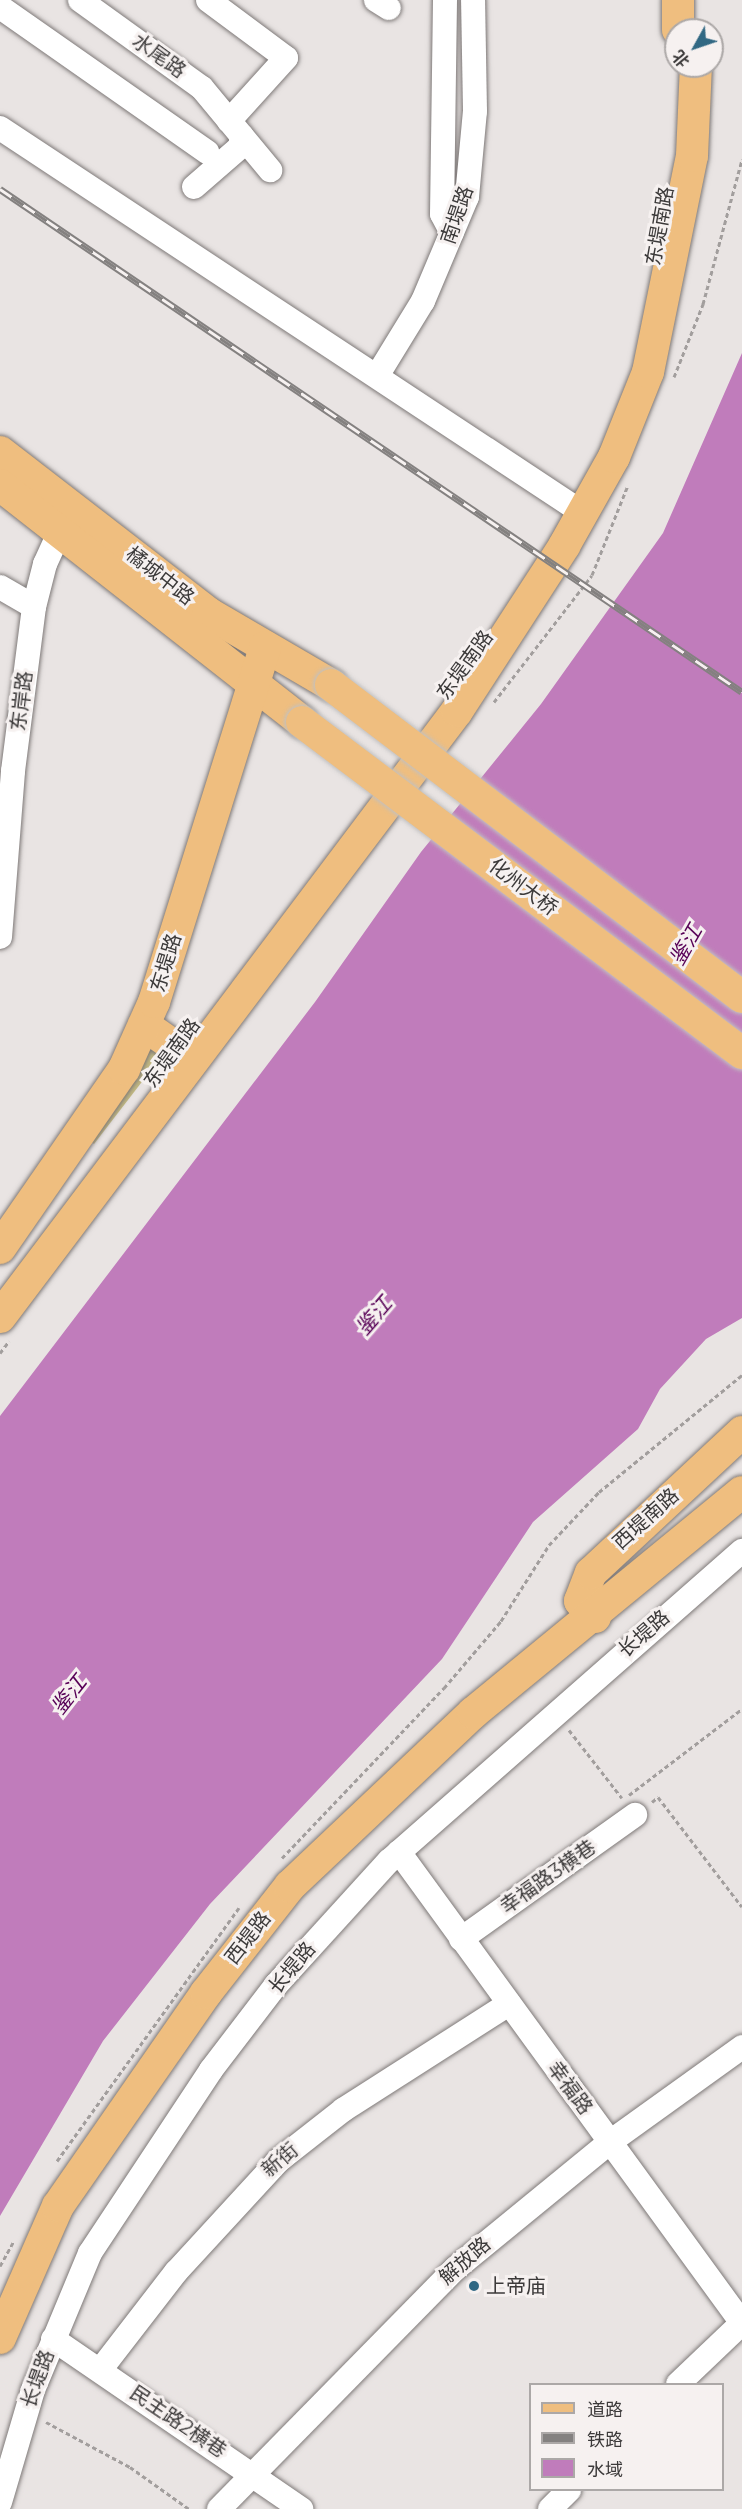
<!DOCTYPE html>
<meta charset="utf-8">
<style>
body{margin:0}
#map{position:relative;width:742px;height:2509px;overflow:hidden;background:#e9e4e3;font-family:Montserrat,"Noto Sans SC",sans-serif}
div>[style]{position:absolute}
.green>*{inset:0;background:#c3b982}
.water>*{inset:0;background:#c07cbb}
.path>*{height:3px;margin-top:-1.5px;transform-origin:0;background:repeating-linear-gradient(90deg,#a29e9d 0 4.5px,transparent 0 7.5px)}
.roads{filter:drop-shadow(0 0 2px #7e7978) drop-shadow(0 0 2px #7e7978)}
.minor>*{height:24px;margin:-12px;padding:0 12px;transform-origin:12px;border-radius:12px;background:#fff}
.major>*{height:32px;margin:-16px;padding:0 16px;transform-origin:16px;border-radius:16px;background:#efbe7f}
.rail>*{height:7px;margin-top:-3.5px;transform-origin:0;background:repeating-linear-gradient(90deg,#f6f1f0 0 14px,#848180 0 28px);box-sizing:border-box;border-block:2px solid #848180}
.bridges{filter:drop-shadow(0 0 2px #c1c0c0) drop-shadow(0 0 2px #c1c0c0)}
.major-bridge>*{height:32px;margin:-16px;padding:0 16px;transform-origin:16px;border-radius:16px;background:#efbe7f}
.dots>*{width:16px;height:16px;translate:-50% -50%;box-sizing:border-box;border:3px solid #f6f1f0;border-radius:50%}
span{translate:-50% -50%;white-space:nowrap;text-align:center;line-height:1.15;-webkit-text-stroke:6px #f6f1f0;paint-order:stroke}
.street-label{font-size:20px;color:#3c3a3a}
.poi-label{font-size:20px;color:#3c3a3a}
.left{translate:0 -50%;text-align:left}
.water-label{font-size:21px;color:#570056;font-style:italic}
.legend{position:absolute;left:529px;top:2383px;width:195px;height:108px;box-sizing:border-box;background:#f6f1f0;border:2px solid #aca8a7;margin:0;padding:8px 10px;list-style:none;font-size:18px;color:#3c3a3a}
.legend li{display:flex;align-items:center;gap:12px;height:30px}
.legend b{width:30px;border:2px solid #aca8a7}
.north{position:absolute;left:664px;top:18px;width:60px;height:60px;box-sizing:border-box;background:#f6f1f0;border:2px solid #aca8a7;border-radius:50%;rotate:230deg;font-size:16px;font-weight:700;line-height:24px;text-align:center;color:#3c3a3a}
.north::after{content:'';display:block;margin:auto;width:21px;height:27px;background:#316883;clip-path:polygon(50% 0,100% 100%,50% 72%,0 100%)}
</style>
<div id="map">
<div class="green">
<div style="clip-path:polygon(144px 1045px,161px 1055px,158px 1061px,94px 1144px,90px 1141px)"></div>
</div>
<div class="water">
<div style="clip-path:polygon(742px 353px,742px 1318px,706px 1339px,660px 1389px,638px 1429px,533px 1522px,442px 1659px,210px 1904px,103px 2041px,0 2216px,0 1416px,315px 1002px,421px 852px,541px 704px,663px 533px)"></div>
</div>
<div class="path">
<div style="left:674px;top:377px;width:79px;rotate:-68.3deg"></div>
<div style="left:703px;top:304px;width:150px;rotate:-74.9deg"></div>
<div style="left:494px;top:702px;width:160px;rotate:-52.3deg"></div>
<div style="left:592px;top:575px;width:97px;rotate:-68.2deg"></div>
<div style="left:0;top:1353px;width:15px;rotate:-53deg"></div>
<div style="left:569px;top:1730px;width:86px;rotate:52.1deg"></div>
<div style="left:629px;top:1795px;width:142px;rotate:-37.3deg"></div>
<div style="left:652px;top:1802px;width:8px;rotate:-40deg"></div>
<div style="left:658px;top:1797px;width:138px;rotate:52.6deg"></div>
<div style="left:282px;top:1858px;width:235px;rotate:-46.4deg"></div>
<div style="left:444px;top:1688px;width:88px;rotate:-49.6deg"></div>
<div style="left:501px;top:1621px;width:90px;rotate:-57.7deg"></div>
<div style="left:549px;top:1545px;width:73px;rotate:-46.7deg"></div>
<div style="left:599px;top:1492px;width:185px;rotate:-39.3deg"></div>
<div style="left:57px;top:2161px;width:312px;rotate:-54.3deg"></div>
<div style="left:0;top:2266px;width:29px;rotate:-61deg"></div>
<div style="left:46px;top:2422px;width:95px;rotate:28.2deg"></div>
<div style="left:130px;top:2467px;width:72px;rotate:35.4deg"></div>
</div>
<div class="roads">
<div class="minor">
<div style="left:80px;top:0;width:150px;rotate:35.8deg"></div>
<div style="left:202px;top:88px;width:107px;rotate:50.3deg"></div>
<div style="left:208px;top:0;width:97px;rotate:36.6deg"></div>
<div style="left:286px;top:58px;width:85px;rotate:132.1deg"></div>
<div style="left:376px;top:0;width:15px;rotate:32deg"></div>
<div style="left:445px;top:0;width:214px;rotate:90.8deg"></div>
<div style="left:442px;top:214px;width:21px;rotate:62deg"></div>
<div style="left:0;top:7px;width:253px;rotate:35deg"></div>
<div style="left:0;top:128px;width:699px;rotate:33.44deg"></div>
<div style="left:194px;top:187px;width:61px;rotate:-41deg"></div>
<div style="left:240px;top:147px;width:11px;rotate:-80deg"></div>
<div style="left:377px;top:376px;width:88px;rotate:-58.5deg"></div>
<div style="left:423px;top:301px;width:113px;rotate:-67.1deg"></div>
<div style="left:467px;top:197px;width:86px;rotate:-84.7deg"></div>
<div style="left:475px;top:111px;width:111px;rotate:-91deg"></div>
<div style="left:0;top:587px;width:39px;rotate:30deg"></div>
<div style="left:0;top:937px;width:167px;rotate:-85.5deg"></div>
<div style="left:13px;top:771px;width:165px;rotate:-82.7deg"></div>
<div style="left:34px;top:607px;width:44px;rotate:-75.7deg"></div>
<div style="left:45px;top:564px;width:51px;rotate:-65.5deg"></div>
<div style="left:399px;top:1852px;width:583px;rotate:53.94deg"></div>
<div style="left:461px;top:1939px;width:214px;rotate:-35.5deg"></div>
<div style="left:53px;top:2339px;width:301px;rotate:34.4deg"></div>
<div style="left:101px;top:2369px;width:123px;rotate:-52.3deg"></div>
<div style="left:176px;top:2272px;width:151px;rotate:-47.4deg"></div>
<div style="left:278px;top:2161px;width:83px;rotate:-38.1deg"></div>
<div style="left:343px;top:2110px;width:197px;rotate:-32.6deg"></div>
<div style="left:678px;top:2384px;width:88px;rotate:-43.6deg"></div>
<div style="left:0;top:2502px;width:117px;rotate:-73.6deg"></div>
<div style="left:33px;top:2390px;width:148px;rotate:-67.4deg"></div>
<div style="left:90px;top:2253px;width:219px;rotate:-56.5deg"></div>
<div style="left:211px;top:2070px;width:107px;rotate:-52.6deg"></div>
<div style="left:276px;top:1985px;width:168px;rotate:-47.7deg"></div>
<div style="left:389px;top:1861px;width:470px;rotate:-41.3deg"></div>
<div style="left:219px;top:2509px;width:338px;rotate:-45.5deg"></div>
<div style="left:456px;top:2268px;width:199px;rotate:-39.3deg"></div>
<div style="left:610px;top:2142px;width:163px;rotate:-35.7deg"></div>
<div style="left:550px;top:2509px;width:27px;rotate:-45deg"></div>
</div>
<div class="major">
<div style="left:678px;top:0;width:30px;rotate:90deg"></div>
<div style="left:0;top:452px;width:263px;rotate:37.7deg"></div>
<div style="left:208px;top:613px;width:143px;rotate:30.3deg"></div>
<div style="left:0;top:485px;width:384px;rotate:38.1deg"></div>
<div style="left:144px;top:1025px;width:38px;rotate:35deg"></div>
<div style="left:0;top:1248px;width:218px;rotate:-55.3deg"></div>
<div style="left:124px;top:1069px;width:73px;rotate:-65.9deg"></div>
<div style="left:154px;top:1002px;width:372px;rotate:-72.6deg"></div>
<div style="left:0;top:1317px;width:759px;rotate:-52.98deg"></div>
<div style="left:457px;top:711px;width:197px;rotate:-57deg"></div>
<div style="left:564px;top:546px;width:102px;rotate:-60.7deg"></div>
<div style="left:614px;top:457px;width:92px;rotate:-68.2deg"></div>
<div style="left:648px;top:372px;width:220px;rotate:-78.5deg"></div>
<div style="left:692px;top:156px;width:90px;rotate:-87.5deg"></div>
<div style="left:595px;top:1617px;width:22px;rotate:-133deg"></div>
<div style="left:580px;top:1601px;width:30px;rotate:-69deg"></div>
<div style="left:591px;top:1573px;width:207px;rotate:-43deg"></div>
<div style="left:0;top:2338px;width:144px;rotate:-66.3deg"></div>
<div style="left:58px;top:2206px;width:259px;rotate:-55.2deg"></div>
<div style="left:206px;top:1993px;width:136px;rotate:-51.9deg"></div>
<div style="left:290px;top:1886px;width:252px;rotate:-43.4deg"></div>
<div style="left:473px;top:1713px;width:348px;rotate:-39.4deg"></div>
</div>
</div>
<div class="rail">
<div style="left:0;top:189px;width:896px;rotate:34.13deg"></div>
</div>
<div class="bridges">
<div class="major-bridge">
<div style="left:331px;top:685px;width:516px;rotate:37.2deg"></div>
<div style="left:302px;top:722px;width:551px;rotate:36.95deg"></div>
</div>
</div>
<div class="dots">
<div style="left:474px;top:2286px;background:#316883"></div>
</div>
<div class="street-label">
<span style="left:159px;top:56px;rotate:36deg">水尾路</span>
<span style="left:457px;top:215px;rotate:-71deg">南堤路</span>
<span style="left:660px;top:226px;rotate:-80deg">东堤南路</span>
<span style="left:160px;top:576px;rotate:38deg">橘城中路</span>
<span style="left:465px;top:665px;rotate:-54deg">东堤南路</span>
<span style="left:22px;top:701px;rotate:-83deg">东岸路</span>
<span style="left:523px;top:887px;rotate:37deg">化州大桥</span>
<span style="left:166px;top:963px;rotate:-73deg">东堤路</span>
<span style="left:172px;top:1053px;rotate:-54deg">东堤南路</span>
<span style="left:646px;top:1519px;rotate:-42deg">西堤南路</span>
<span style="left:644px;top:1634px;rotate:-41deg">长堤路</span>
<span style="left:548px;top:1877px;rotate:-35deg">幸福路3横巷</span>
<span style="left:248px;top:1938px;rotate:-52deg">西堤路</span>
<span style="left:292px;top:1968px;rotate:-50deg">长堤路</span>
<span style="left:570px;top:2088px;rotate:54deg">幸福路</span>
<span style="left:280px;top:2160px;rotate:-41deg">新街</span>
<span style="left:465px;top:2261px;rotate:-41deg">解放路</span>
<span style="left:38px;top:2379px;rotate:-70deg">长堤路</span>
<span style="left:178px;top:2422px;rotate:34deg">民主路2横巷</span>
</div>
<div class="poi-label">
<span class="left" style="left:486px;top:2286px">上帝庙</span>
</div>
<div class="water-label">
<span style="left:686px;top:945px;rotate:-60deg">鉴江</span>
<span style="left:374px;top:1316px;rotate:-49deg">鉴江</span>
<span style="left:69px;top:1695px;rotate:-52deg">鉴江</span>
</div>
<ul class="legend">
<li><b style="height:8px;background:#efbe7f"></b>道路</li>
<li><b style="height:8px;background:#848180"></b>铁路</li>
<li><b style="height:16px;background:#c07cbb"></b>水域</li>
</ul>
<div class="north">北</div>
</div>
